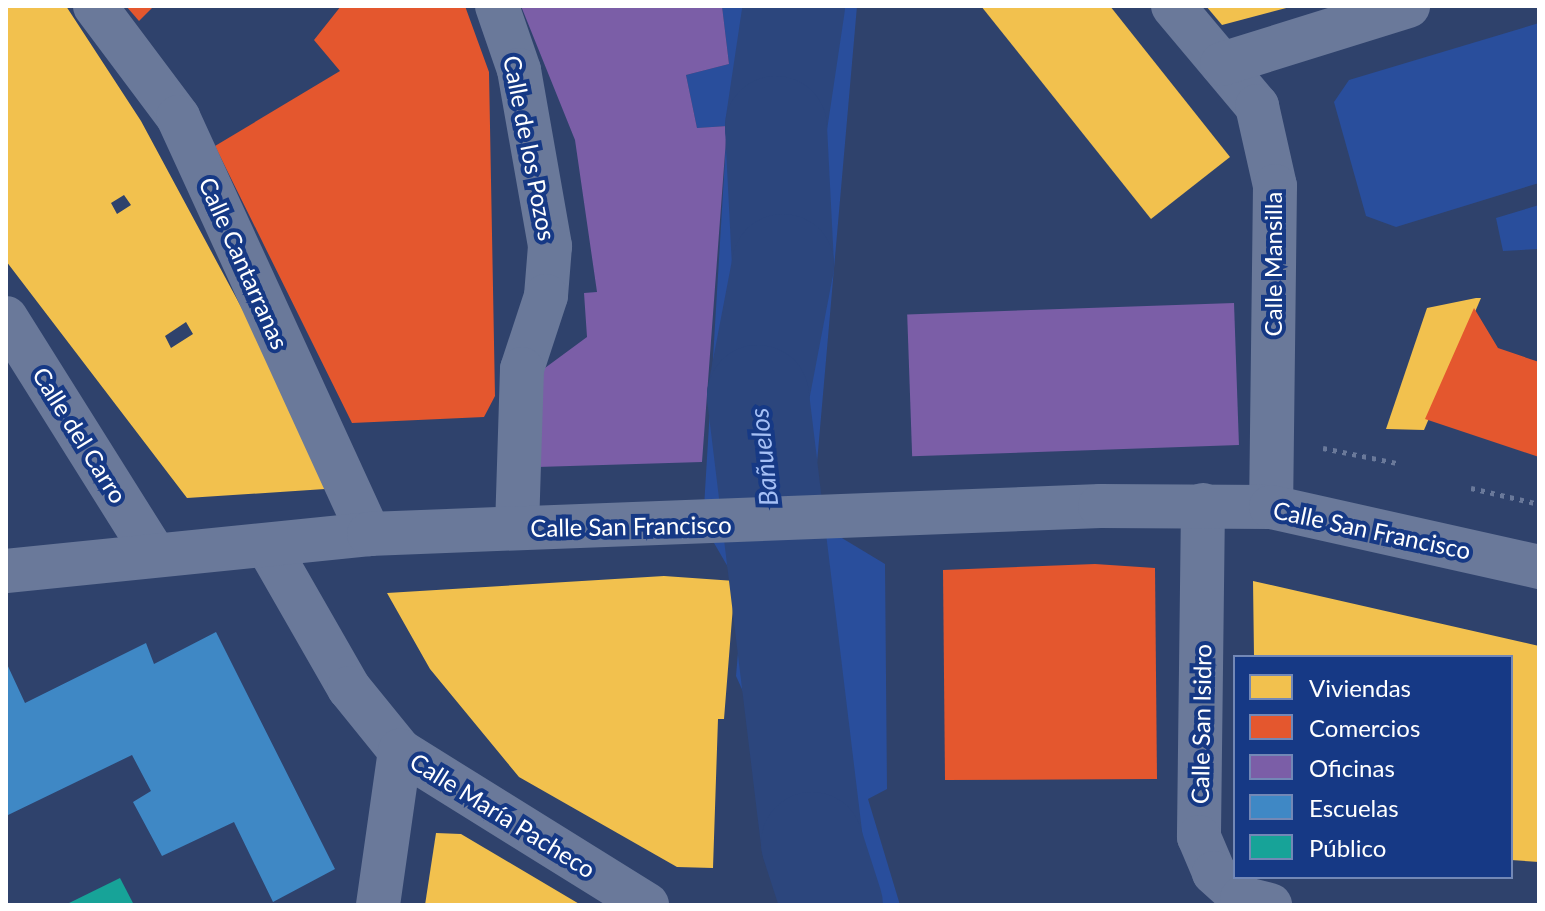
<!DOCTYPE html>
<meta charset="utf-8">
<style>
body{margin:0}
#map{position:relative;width:1545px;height:911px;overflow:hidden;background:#2f426c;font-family:Lato,sans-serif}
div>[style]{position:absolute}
.green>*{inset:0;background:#294e9c}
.homes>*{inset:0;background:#f2c14e}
.shops>*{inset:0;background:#e4572e}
.offices>*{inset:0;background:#7b5ea7;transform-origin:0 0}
.schools>*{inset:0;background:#3f88c5}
.public>*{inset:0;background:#17a398}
.river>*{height:102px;margin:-51px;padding:0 51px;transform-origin:51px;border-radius:51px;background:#2c467d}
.path>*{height:5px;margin-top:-2.5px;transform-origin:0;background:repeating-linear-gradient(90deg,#6a799a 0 4px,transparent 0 10px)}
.minor>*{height:44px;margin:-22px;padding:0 22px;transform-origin:22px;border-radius:22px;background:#6a799a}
span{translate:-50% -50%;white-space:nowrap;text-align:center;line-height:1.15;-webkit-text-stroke:8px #163985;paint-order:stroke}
.street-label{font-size:24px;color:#fff}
.water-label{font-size:26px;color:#a6c0f5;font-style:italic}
.frame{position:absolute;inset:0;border:8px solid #fff;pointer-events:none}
.legend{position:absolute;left:1233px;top:655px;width:280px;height:224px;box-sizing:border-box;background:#163985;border:2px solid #7388b6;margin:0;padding:10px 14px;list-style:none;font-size:24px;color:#fff}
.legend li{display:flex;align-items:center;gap:16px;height:40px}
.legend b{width:40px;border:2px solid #7388b6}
</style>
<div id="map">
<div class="green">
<div style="clip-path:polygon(722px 6px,857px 6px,812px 520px,885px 564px,887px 789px,868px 799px,900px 905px,791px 905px,780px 774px,736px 676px,743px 593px,703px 524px,727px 126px,697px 128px,686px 75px,729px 64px)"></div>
<div style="clip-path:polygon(1539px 23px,1539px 183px,1396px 227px,1366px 216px,1334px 102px,1349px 80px)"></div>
<div style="clip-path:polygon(1539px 205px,1539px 249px,1503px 251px,1496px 218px)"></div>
</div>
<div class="homes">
<div style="clip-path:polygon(evenodd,6px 6px,66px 6px,141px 121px,253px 329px,325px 489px,187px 498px,6px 261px,6px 6px,124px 195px,131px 205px,117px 214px,111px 203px,124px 195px,6px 6px,186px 322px,193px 334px,171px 348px,165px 336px,186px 322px)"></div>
<div style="clip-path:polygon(981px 6px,1110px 6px,1230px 157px,1151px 219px)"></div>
<div style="clip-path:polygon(1206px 6px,1290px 6px,1290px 7px,1222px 25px)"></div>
<div style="clip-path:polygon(1476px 298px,1481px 298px,1424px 430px,1386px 429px,1427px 308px)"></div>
<div style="clip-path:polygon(664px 576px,735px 581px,724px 719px,718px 719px,713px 868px,677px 867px,519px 777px,430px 669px,387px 593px)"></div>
<div style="clip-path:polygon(1253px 581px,1539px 646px,1539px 862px,1511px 860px,1511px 657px,1254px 657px)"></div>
<div style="clip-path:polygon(436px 833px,461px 834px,581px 905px,425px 905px)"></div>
</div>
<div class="shops">
<div style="clip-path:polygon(126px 6px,154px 6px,139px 21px)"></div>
<div style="clip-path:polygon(341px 6px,465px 6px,489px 72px,495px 396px,484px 417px,352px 423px,215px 146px,340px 71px,314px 40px)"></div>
<div style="clip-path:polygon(1474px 308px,1498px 348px,1539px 362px,1539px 457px,1425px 419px)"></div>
<div style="clip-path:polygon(1095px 564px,1155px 568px,1157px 779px,945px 780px,943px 570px)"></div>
</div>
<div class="offices">
<div style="clip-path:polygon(521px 6px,722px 6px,729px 64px,686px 75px,697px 128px,727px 126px,702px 462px,537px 467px,534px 376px,587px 337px,584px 293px,597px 292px,575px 140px)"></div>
<div style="left:1234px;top:303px;width:142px;height:327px;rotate:88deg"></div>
</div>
<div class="schools">
<div style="clip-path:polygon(216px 632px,335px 869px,273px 902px,234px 822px,162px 856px,133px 802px,151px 791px,132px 755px,6px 816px,6px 662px,25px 703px,146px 643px,154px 664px)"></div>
</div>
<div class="public">
<div style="clip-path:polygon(120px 878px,134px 905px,65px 905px)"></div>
</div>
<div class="river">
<div style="left:794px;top:6px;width:122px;rotate:98.5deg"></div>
<div style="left:776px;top:127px;width:138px;rotate:87.1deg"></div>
<div style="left:783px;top:265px;width:133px;rotate:100.8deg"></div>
<div style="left:758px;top:396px;width:450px;rotate:83.1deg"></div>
<div style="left:812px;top:843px;width:65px;rotate:72.1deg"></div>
</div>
<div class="path">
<div style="left:1323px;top:448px;width:76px;rotate:11.5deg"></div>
<div style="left:1471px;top:488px;width:70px;rotate:13.2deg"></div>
</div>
<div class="minor">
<div style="left:95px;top:6px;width:139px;rotate:53.2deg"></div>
<div style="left:178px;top:117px;width:459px;rotate:65.4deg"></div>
<div style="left:497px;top:6px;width:68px;rotate:71deg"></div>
<div style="left:519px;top:70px;width:179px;rotate:80deg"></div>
<div style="left:550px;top:246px;width:50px;rotate:94.6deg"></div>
<div style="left:546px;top:296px;width:77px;rotate:108.2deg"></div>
<div style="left:522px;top:369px;width:159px;rotate:91.8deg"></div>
<div style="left:1173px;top:6px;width:131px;rotate:50deg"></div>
<div style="left:1257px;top:106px;width:82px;rotate:77.3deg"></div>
<div style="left:1275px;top:186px;width:321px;rotate:90.7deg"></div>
<div style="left:1222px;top:64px;width:195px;rotate:-17.3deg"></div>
<div style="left:6px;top:318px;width:276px;rotate:57.9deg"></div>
<div style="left:1203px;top:505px;width:332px;rotate:90.7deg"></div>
<div style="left:1199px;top:837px;width:39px;rotate:67deg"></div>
<div style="left:1214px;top:873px;width:38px;rotate:42deg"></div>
<div style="left:1242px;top:898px;width:29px;rotate:14deg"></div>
<div style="left:267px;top:545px;width:165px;rotate:60.2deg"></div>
<div style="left:349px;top:688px;width:81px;rotate:51deg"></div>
<div style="left:400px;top:751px;width:291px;rotate:31.9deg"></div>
<div style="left:6px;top:571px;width:365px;rotate:-5.8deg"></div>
<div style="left:369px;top:534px;width:732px;rotate:-2.19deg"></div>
<div style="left:1100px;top:506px;width:171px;rotate:0.3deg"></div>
<div style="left:1271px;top:507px;width:275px;rotate:12.6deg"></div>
<div style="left:378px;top:905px;width:156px;rotate:-81.9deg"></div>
</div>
<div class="street-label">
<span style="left:530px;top:148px;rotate:79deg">Calle de los Pozos</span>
<span style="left:244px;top:263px;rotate:66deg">Calle Cantarranas</span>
<span style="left:1273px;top:264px;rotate:-90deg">Calle Mansilla</span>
<span style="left:80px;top:435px;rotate:58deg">Calle del Carro</span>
<span style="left:631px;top:526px;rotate:-1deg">Calle San Francisco</span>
<span style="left:1372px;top:530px;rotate:12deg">Calle San Francisco</span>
<span style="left:1201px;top:724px;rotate:-89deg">Calle San Isidro</span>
<span style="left:503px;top:815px;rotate:32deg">Calle María Pacheco</span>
</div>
<div class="water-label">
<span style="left:764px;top:457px;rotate:-96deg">Bañuelos</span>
</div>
<div class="frame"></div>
<ul class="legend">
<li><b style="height:22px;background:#f2c14e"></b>Viviendas</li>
<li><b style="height:22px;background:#e4572e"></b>Comercios</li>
<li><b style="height:22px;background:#7b5ea7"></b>Oficinas</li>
<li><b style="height:22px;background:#3f88c5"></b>Escuelas</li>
<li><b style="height:22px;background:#17a398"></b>Público</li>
</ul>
</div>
